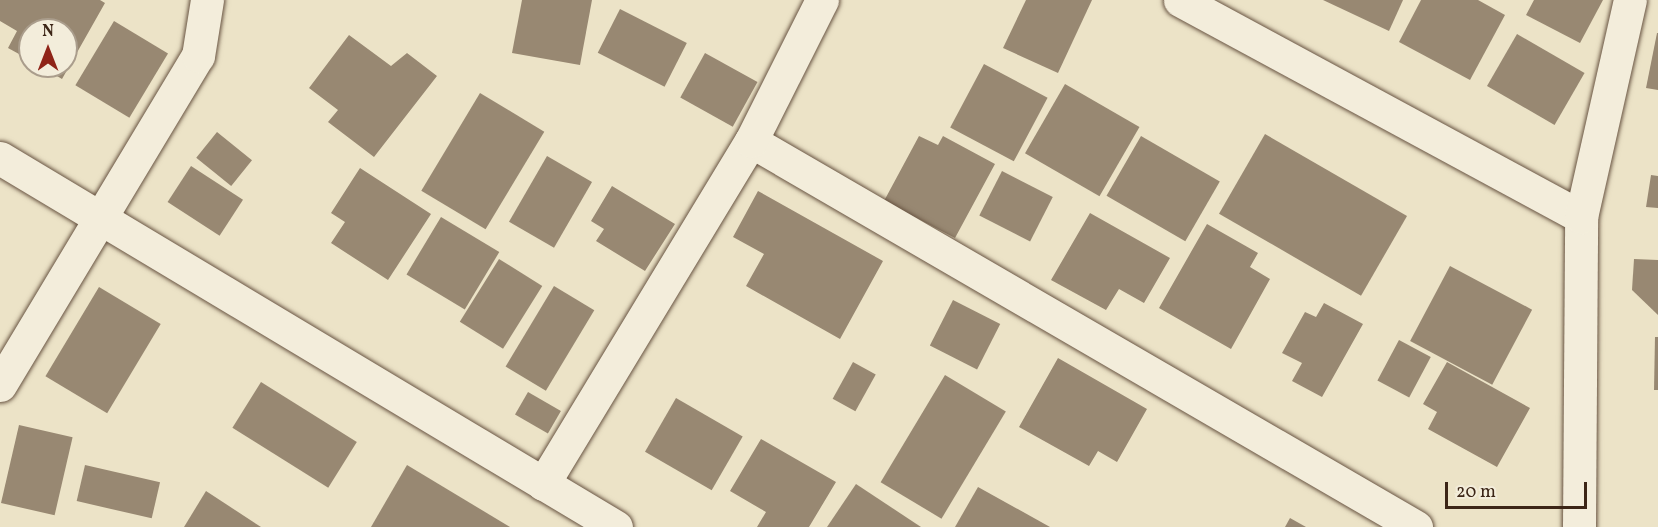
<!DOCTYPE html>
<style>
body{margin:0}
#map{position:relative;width:1658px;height:527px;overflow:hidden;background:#ece3c7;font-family:Vollkorn,serif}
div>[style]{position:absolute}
.building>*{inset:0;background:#988872;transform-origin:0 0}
.roads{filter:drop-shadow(0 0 2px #685442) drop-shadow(0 0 2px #685442)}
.minor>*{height:33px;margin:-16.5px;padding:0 16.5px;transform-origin:16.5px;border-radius:16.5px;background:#f3eddb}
.tertiary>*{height:33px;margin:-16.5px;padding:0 16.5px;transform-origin:16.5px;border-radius:16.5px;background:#f3eddb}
span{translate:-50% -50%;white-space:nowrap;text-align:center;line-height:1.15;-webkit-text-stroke:6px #f3eddb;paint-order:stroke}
.north{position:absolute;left:18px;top:18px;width:60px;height:60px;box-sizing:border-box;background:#f3eddb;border:2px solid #aa9d8c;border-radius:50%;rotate:0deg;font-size:16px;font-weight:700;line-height:24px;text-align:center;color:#3c2516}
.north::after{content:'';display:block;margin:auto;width:21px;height:27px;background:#8f2418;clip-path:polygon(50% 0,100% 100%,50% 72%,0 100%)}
.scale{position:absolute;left:1445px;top:482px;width:142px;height:27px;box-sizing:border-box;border:3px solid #3c2516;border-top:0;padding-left:8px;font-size:18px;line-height:21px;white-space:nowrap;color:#3c2516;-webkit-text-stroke:4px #f3eddb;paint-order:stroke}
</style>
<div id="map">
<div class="building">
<div style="clip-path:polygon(0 0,100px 0,105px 3px,62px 79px,40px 66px,66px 66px,66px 30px,30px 30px,30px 60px,8px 48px,17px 31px,0 21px)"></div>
<div style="clip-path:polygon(522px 0,592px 0,580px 65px,512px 53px)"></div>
<div style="clip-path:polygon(1026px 0,1092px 0,1058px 73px,1003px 48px)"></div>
<div style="clip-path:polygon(1323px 0,1403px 0,1389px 31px)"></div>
<div style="clip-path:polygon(1421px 0,1478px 0,1505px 15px,1470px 80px,1399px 42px)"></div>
<div style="clip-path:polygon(1534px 0,1603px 0,1580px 43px,1526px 15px)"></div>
<div style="left:620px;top:9px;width:75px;height:49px;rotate:27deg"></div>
<div style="left:114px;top:21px;width:63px;height:75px;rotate:31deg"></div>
<div style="clip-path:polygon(1657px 33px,1658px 33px,1658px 90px,1646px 88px)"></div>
<div style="left:1517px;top:34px;width:78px;height:60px;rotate:30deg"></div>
<div style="clip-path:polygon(349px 35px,391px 66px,407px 53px,437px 76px,374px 157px,328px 122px,338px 110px,309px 88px)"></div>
<div style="left:705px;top:53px;width:60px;height:51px;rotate:29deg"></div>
<div style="left:984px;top:64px;width:72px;height:72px;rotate:28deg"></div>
<div style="left:1065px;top:84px;width:86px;height:80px;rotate:30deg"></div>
<div style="left:480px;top:93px;width:75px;height:114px;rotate:31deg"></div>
<div style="left:217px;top:132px;width:45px;height:33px;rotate:39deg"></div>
<div style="left:1265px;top:134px;width:164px;height:92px;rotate:30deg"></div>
<div style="clip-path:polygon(919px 136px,938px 145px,943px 136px,995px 164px,955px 238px,884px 201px)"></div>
<div style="left:1141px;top:136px;width:91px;height:69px;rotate:30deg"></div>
<div style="left:547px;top:156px;width:52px;height:76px;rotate:30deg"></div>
<div style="left:191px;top:166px;width:62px;height:43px;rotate:33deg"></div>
<div style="clip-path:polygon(360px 168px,431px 214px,388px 280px,331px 243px,345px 222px,331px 213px)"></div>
<div style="left:1002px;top:171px;width:57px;height:50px;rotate:27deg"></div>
<div style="clip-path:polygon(1651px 175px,1658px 176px,1658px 208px,1646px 207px)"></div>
<div style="clip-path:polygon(612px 186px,675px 224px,645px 271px,596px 241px,604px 229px,591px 221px)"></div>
<div style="clip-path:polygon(758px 191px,883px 261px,840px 339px,746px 286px,764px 254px,733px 237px)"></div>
<div style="clip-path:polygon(1090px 213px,1170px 258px,1144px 303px,1119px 289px,1106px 310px,1051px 280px)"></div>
<div style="left:441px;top:217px;width:68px;height:67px;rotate:31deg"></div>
<div style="clip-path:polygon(1207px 224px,1258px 253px,1250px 267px,1270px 279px,1231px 349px,1159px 308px)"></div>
<div style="left:499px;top:259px;width:51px;height:74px;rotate:32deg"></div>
<div style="clip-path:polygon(1634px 259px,1658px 260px,1658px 315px,1632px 290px)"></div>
<div style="left:1450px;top:266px;width:93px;height:85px;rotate:28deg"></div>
<div style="left:554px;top:286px;width:47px;height:94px;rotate:31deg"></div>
<div style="left:99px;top:287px;width:72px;height:104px;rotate:31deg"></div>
<div style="left:953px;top:300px;width:53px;height:51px;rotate:27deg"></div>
<div style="clip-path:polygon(1324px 303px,1363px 324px,1322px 397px,1292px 381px,1302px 363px,1282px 353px,1305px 312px,1316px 317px)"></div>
<div style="clip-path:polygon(1655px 337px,1658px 337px,1658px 390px,1654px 390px)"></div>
<div style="left:1399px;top:340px;width:36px;height:46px;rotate:28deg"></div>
<div style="clip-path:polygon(1058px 358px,1147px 409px,1117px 462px,1098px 451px,1089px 466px,1019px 427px)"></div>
<div style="left:853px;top:362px;width:26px;height:42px;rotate:29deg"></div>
<div style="clip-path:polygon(1447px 362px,1530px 408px,1497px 467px,1428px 429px,1437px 412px,1423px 404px)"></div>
<div style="left:945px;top:375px;width:71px;height:125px;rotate:31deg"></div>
<div style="left:261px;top:382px;width:113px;height:54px;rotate:32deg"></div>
<div style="left:528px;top:392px;width:38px;height:26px;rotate:30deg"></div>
<div style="left:676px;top:398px;width:77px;height:62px;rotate:30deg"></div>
<div style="left:19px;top:425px;width:55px;height:80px;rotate:13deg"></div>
<div style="clip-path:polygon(761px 439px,836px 482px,809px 527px,757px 527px,766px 512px,730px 491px)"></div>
<div style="left:85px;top:465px;width:77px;height:37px;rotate:13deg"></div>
<div style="clip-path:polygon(407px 465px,510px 527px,371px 527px)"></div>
<div style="clip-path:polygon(856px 484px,921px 527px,827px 527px)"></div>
<div style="clip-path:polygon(978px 487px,1050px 527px,955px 527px)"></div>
<div style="clip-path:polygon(206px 491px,261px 527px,184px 527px)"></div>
<div style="clip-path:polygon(1290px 518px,1306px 527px,1285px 527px)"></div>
</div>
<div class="roads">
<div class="minor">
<div style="left:1180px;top:0;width:456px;rotate:28.4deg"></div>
<div style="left:751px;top:141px;width:769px;rotate:30.13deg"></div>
<div style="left:0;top:385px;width:384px;rotate:-59deg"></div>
<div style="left:198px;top:56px;width:57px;rotate:-80.9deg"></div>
<div style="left:543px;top:484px;width:401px;rotate:-58.8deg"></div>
<div style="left:751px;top:141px;width:158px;rotate:-63.3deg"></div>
<div style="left:1579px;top:527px;width:310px;rotate:-89.6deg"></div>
<div style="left:1581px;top:217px;width:222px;rotate:-77.3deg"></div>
</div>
<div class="tertiary">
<div style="left:0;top:158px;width:718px;rotate:30.92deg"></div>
</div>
</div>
<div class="north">N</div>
<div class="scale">20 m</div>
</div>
